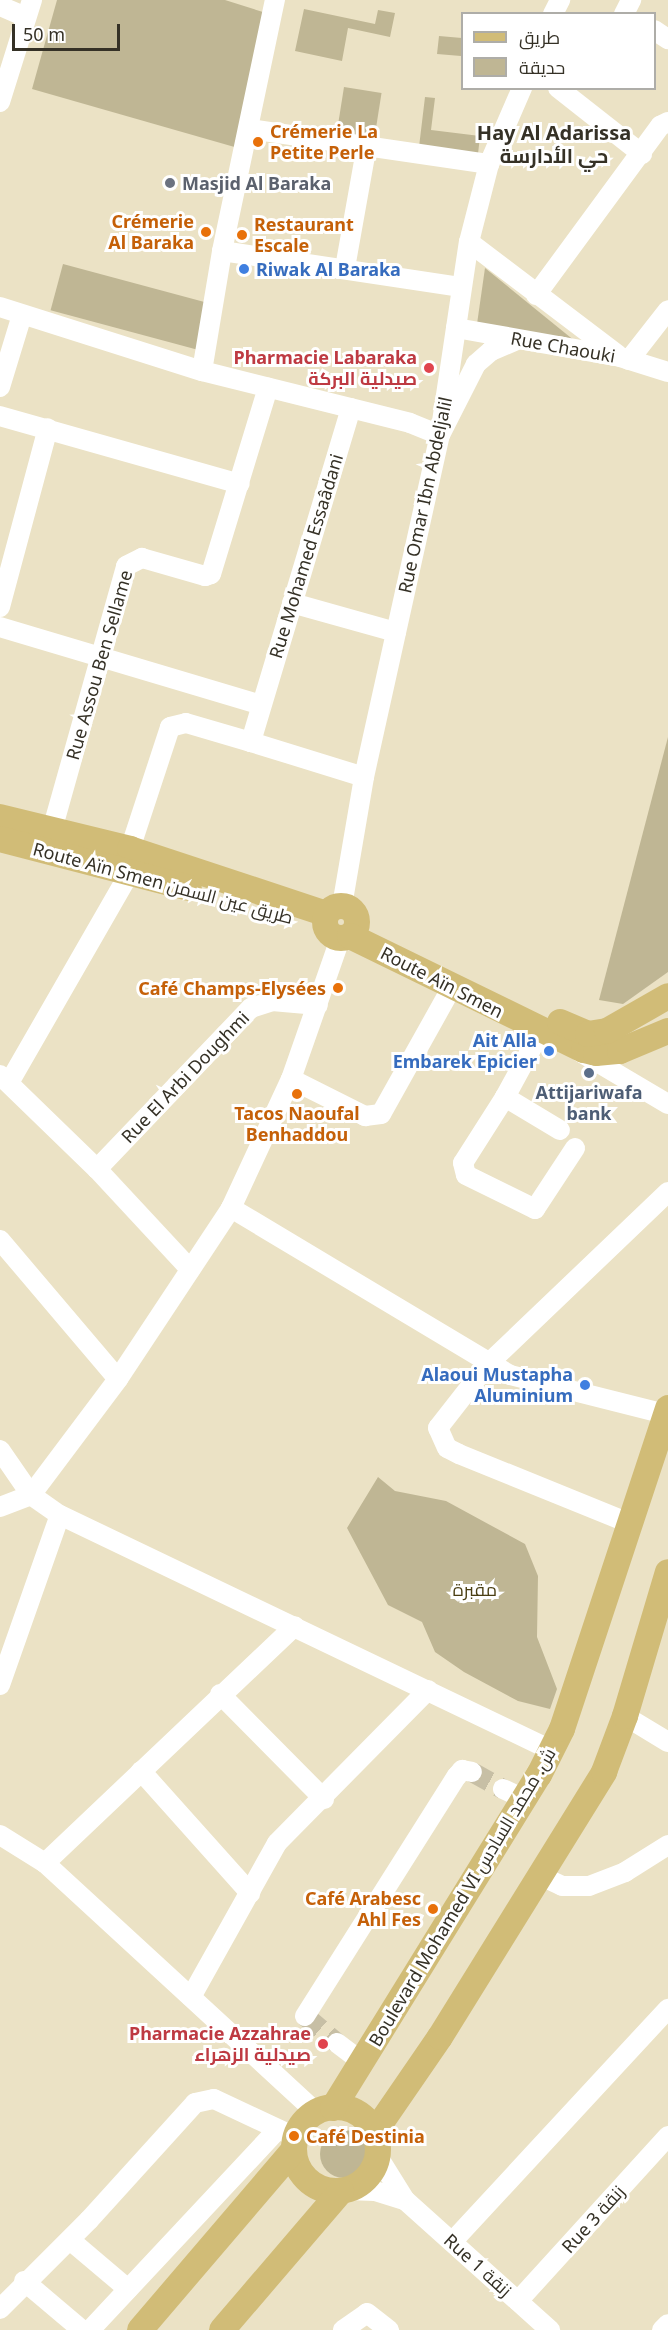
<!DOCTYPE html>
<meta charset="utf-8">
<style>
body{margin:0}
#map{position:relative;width:668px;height:2330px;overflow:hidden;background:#ebe2c5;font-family:"Noto Sans",Cairo,sans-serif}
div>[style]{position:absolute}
.green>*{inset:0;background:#bfb694;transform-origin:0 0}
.round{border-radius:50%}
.minor-tunnel>*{height:20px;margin-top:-10px;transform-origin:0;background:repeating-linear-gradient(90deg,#c7bfa5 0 20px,transparent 0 30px)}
.minor>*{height:20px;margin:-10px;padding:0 10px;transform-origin:10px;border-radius:10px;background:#fff}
.major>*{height:26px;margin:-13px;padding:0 13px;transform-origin:13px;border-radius:13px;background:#d1bc77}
.major>.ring{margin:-13px;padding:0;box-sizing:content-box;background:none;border:26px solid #d1bc77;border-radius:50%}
.dots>*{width:16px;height:16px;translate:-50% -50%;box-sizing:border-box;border:3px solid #fff;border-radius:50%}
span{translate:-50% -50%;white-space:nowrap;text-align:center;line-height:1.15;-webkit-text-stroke:6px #fff;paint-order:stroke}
.food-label{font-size:18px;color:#c56008;font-weight:700}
.left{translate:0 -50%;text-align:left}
.right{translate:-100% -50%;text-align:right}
.worship-label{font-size:18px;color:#5b616d;font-weight:700}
.shop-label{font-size:18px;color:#366cbe;font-weight:700}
.street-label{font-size:18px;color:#353126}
.health-label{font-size:18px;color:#be3a42;font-weight:700}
.service-label{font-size:18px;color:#4e5e75;font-weight:700}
.park-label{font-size:18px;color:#4a3e12}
.neighbourhood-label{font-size:20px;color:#353126;font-weight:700}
.legend{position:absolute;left:461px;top:12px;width:195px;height:78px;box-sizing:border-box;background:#fff;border:2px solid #aeada8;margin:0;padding:8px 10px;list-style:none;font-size:18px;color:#353126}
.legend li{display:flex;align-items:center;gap:12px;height:30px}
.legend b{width:30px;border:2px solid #aeada8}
.scale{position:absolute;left:12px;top:24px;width:108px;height:27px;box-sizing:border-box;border:3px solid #353126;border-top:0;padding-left:8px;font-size:18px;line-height:21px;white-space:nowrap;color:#353126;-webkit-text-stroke:4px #fff;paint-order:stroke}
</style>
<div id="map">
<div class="green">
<div style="clip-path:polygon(57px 0,225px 0,266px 13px,238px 148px,32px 89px)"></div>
<div style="clip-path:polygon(304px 9px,375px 24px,378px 10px,395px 13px,390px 37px,348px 28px,342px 61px,295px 51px)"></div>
<div style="clip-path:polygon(439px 36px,462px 38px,462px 71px,461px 56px,437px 54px)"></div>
<div style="left:344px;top:87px;width:38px;height:46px;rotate:9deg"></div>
<div style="clip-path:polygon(425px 97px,435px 98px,431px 130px,480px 136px,478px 154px,419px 147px)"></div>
<div style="left:63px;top:264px;width:157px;height:48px;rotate:15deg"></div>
<div style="clip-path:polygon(485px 268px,581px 346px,477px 324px)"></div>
<div style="clip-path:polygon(668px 737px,668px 972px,623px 1004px,599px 1000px)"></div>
<div style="clip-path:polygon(378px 1477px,395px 1491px,446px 1501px,525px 1544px,538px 1576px,537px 1637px,557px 1689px,550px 1709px,518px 1701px,464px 1672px,435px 1652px,422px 1622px,388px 1605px,347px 1528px)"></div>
<div class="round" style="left:320px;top:2130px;width:48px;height:48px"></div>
</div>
<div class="minor-tunnel">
<div style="left:472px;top:1772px;width:35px;rotate:29deg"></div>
<div style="left:305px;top:2016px;width:42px;rotate:40.2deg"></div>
</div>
<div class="minor">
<div style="left:0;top:6px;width:28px;rotate:23deg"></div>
<div style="left:553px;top:14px;width:16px;rotate:-63deg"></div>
<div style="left:624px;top:14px;width:16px;rotate:-63deg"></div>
<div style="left:654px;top:30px;width:17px;rotate:33deg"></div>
<div style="left:558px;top:88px;width:107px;rotate:38.2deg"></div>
<div style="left:0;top:102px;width:107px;rotate:-72.6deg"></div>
<div style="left:249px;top:129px;width:243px;rotate:8.3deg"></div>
<div style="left:469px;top:242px;width:187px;rotate:37.2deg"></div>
<div style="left:222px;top:251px;width:242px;rotate:8.6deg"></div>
<div style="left:345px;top:268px;width:125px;rotate:-79.9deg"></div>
<div style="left:536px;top:295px;width:210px;rotate:-53.7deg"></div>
<div style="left:660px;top:126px;width:9px;rotate:-27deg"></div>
<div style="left:0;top:307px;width:212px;rotate:17.6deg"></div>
<div style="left:202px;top:371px;width:214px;rotate:14deg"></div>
<div style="left:410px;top:423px;width:32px;rotate:22deg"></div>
<div style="left:440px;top:435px;width:80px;rotate:-63.1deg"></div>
<div style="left:476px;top:364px;width:20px;rotate:-41deg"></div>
<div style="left:491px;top:351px;width:28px;rotate:-23deg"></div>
<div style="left:456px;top:328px;width:167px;rotate:10deg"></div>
<div style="left:620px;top:357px;width:50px;rotate:17.4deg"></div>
<div style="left:629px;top:360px;width:63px;rotate:-52deg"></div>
<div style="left:202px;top:371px;width:122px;rotate:-80.5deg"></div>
<div style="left:222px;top:251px;width:257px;rotate:-78.1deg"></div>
<div style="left:0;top:387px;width:75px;rotate:-73deg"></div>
<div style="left:351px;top:408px;width:349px;rotate:106.7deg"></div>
<div style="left:251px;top:742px;width:118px;rotate:17.2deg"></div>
<div style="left:0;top:416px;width:249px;rotate:15.8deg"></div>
<div style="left:292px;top:603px;width:108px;rotate:15.6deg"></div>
<div style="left:0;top:607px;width:185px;rotate:-75deg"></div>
<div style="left:0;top:627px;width:272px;rotate:16.6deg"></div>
<div style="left:52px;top:830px;width:274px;rotate:-74.3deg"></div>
<div style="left:126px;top:566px;width:18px;rotate:-27deg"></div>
<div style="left:142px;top:558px;width:66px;rotate:15.9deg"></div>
<div style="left:205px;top:576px;width:6px;rotate:-18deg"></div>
<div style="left:211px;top:574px;width:195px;rotate:-73deg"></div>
<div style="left:130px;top:849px;width:128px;rotate:-71.8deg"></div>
<div style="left:170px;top:727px;width:16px;rotate:-14deg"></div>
<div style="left:186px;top:723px;width:68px;rotate:16.3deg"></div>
<div style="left:342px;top:906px;width:131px;rotate:-80.3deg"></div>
<div style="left:364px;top:777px;width:350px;rotate:-77.5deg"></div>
<div style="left:440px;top:435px;width:195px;rotate:-81.5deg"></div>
<div style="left:469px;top:242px;width:81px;rotate:-75.6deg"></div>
<div style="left:489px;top:164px;width:83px;rotate:-66.5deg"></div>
<div style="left:541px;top:1031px;width:75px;rotate:118.6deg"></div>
<div style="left:505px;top:1097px;width:64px;rotate:31deg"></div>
<div style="left:580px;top:1052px;width:102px;rotate:30.6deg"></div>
<div style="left:0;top:1075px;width:135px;rotate:44.1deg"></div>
<div style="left:97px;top:1169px;width:137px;rotate:47.1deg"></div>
<div style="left:291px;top:1079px;width:83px;rotate:26.6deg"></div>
<div style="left:365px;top:1116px;width:16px;rotate:-7deg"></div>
<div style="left:381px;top:1114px;width:145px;rotate:-60.8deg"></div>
<div style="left:10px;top:1081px;width:241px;rotate:-60.1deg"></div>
<div style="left:505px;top:1097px;width:78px;rotate:122.5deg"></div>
<div style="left:463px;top:1163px;width:12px;rotate:76deg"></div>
<div style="left:466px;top:1175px;width:77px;rotate:26.2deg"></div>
<div style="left:535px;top:1209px;width:73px;rotate:-56.7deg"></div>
<div style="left:97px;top:1169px;width:223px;rotate:-46.3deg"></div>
<div style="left:251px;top:1008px;width:22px;rotate:-18deg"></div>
<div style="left:272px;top:1001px;width:46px;rotate:5deg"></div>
<div style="left:231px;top:1208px;width:325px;rotate:30.9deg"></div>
<div style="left:510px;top:1375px;width:160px;rotate:14.1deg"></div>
<div style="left:0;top:1240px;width:182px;rotate:49.7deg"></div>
<div style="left:0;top:1450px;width:55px;rotate:55.4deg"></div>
<div style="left:31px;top:1495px;width:35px;rotate:35deg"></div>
<div style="left:60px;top:1515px;width:544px;rotate:25.58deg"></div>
<div style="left:0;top:1507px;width:33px;rotate:-21deg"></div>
<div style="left:31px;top:1495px;width:145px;rotate:-53.1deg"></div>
<div style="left:118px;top:1379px;width:205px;rotate:-56.5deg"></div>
<div style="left:231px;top:1208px;width:142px;rotate:-65.1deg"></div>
<div style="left:291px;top:1079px;width:148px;rotate:-70.7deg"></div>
<div style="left:629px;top:1523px;width:183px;rotate:-157.9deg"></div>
<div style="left:459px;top:1454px;width:13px;rotate:-153deg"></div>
<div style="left:447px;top:1448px;width:22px;rotate:-114deg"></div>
<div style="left:438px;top:1428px;width:81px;rotate:-52deg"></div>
<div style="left:488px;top:1364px;width:249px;rotate:-43.7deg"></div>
<div style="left:0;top:1685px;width:180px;rotate:-70.6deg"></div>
<div style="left:220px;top:1694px;width:148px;rotate:45.3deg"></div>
<div style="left:625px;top:1716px;width:50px;rotate:31.2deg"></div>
<div style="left:141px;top:1771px;width:164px;rotate:48.2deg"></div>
<div style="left:503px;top:1789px;width:23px;rotate:25deg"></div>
<div style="left:0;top:1835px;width:53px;rotate:31.9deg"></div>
<div style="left:45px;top:1863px;width:368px;rotate:42.6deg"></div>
<div style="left:45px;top:1863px;width:344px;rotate:-43.5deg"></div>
<div style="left:541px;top:1876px;width:23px;rotate:25deg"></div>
<div style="left:562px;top:1886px;width:27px"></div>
<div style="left:589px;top:1886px;width:39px;rotate:-21deg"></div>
<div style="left:625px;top:1872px;width:51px;rotate:-32.1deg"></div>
<div style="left:191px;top:1997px;width:176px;rotate:-60.8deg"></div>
<div style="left:277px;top:1843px;width:215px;rotate:-45.4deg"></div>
<div style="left:305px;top:2016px;width:284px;rotate:-57.7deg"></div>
<div style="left:457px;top:1776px;width:8px;rotate:-50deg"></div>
<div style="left:462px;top:1770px;width:10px;rotate:11deg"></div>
<div style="left:337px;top:2043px;width:31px;rotate:37deg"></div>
<div style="left:377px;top:2155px;width:53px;rotate:58.1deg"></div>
<div style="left:405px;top:2200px;width:195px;rotate:41.9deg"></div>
<div style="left:347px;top:2190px;width:28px;rotate:2deg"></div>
<div style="left:375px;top:2191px;width:31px;rotate:17deg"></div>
<div style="left:70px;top:2240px;width:76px;rotate:40.2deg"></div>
<div style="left:452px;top:2242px;width:318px;rotate:-47.2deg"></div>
<div style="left:24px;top:2281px;width:76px;rotate:40.2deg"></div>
<div style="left:518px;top:2301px;width:223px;rotate:-47.7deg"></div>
<div style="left:0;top:2309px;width:126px;rotate:-45deg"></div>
<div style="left:89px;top:2220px;width:158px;rotate:-47.8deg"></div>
<div style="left:195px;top:2103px;width:19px;rotate:-12deg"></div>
<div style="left:214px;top:2099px;width:89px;rotate:25.1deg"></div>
<div style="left:90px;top:2330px;width:275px;rotate:-46.9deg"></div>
<div style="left:343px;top:2330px;width:29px;rotate:-35deg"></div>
<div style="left:367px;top:2313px;width:28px;rotate:38deg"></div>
<div style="left:662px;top:2330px;width:8px;rotate:-45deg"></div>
</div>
<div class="major">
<div style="left:0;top:817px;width:134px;rotate:13.8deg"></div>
<div style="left:130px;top:849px;width:207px;rotate:18.3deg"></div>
<div style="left:0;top:839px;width:195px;rotate:14.5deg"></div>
<div class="ring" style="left:325px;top:906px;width:6px;height:6px"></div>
<div style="left:350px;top:936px;width:260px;rotate:26deg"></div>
<div style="left:584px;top:1050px;width:12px;rotate:14deg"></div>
<div style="left:596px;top:1053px;width:24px;rotate:-5deg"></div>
<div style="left:620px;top:1051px;width:52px;rotate:-22.6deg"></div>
<div style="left:560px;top:1022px;width:30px;rotate:23deg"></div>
<div style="left:588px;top:1034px;width:19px;rotate:-9deg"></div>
<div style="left:607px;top:1031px;width:70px;rotate:-29.8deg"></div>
<div class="ring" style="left:294px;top:2107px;width:58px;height:58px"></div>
<div style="left:333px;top:2108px;width:392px;rotate:-58.3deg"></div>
<div style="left:539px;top:1775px;width:51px;rotate:-63.4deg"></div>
<div style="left:562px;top:1729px;width:338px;rotate:-71.7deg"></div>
<div style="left:374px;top:2133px;width:116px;rotate:-55.5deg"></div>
<div style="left:440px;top:2037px;width:312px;rotate:-58.2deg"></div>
<div style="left:604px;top:1772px;width:60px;rotate:-69.4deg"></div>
<div style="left:625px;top:1716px;width:150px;rotate:-73.4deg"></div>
<div style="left:140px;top:2330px;width:237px;rotate:-49.5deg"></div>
<div style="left:222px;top:2330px;width:183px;rotate:-49.4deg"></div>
</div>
<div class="dots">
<div style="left:258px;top:142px;background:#e8710a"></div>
<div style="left:170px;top:183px;background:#6b7280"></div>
<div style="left:206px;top:232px;background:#e8710a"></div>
<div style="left:242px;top:235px;background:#e8710a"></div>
<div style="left:244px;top:269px;background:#3f7fe0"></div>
<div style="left:429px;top:368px;background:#e0444e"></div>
<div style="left:338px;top:988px;background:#e8710a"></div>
<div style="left:549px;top:1051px;background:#3f7fe0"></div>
<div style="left:589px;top:1073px;background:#5c6f8a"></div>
<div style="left:297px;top:1094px;background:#e8710a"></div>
<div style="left:585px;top:1385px;background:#3f7fe0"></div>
<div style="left:433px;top:1909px;background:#e8710a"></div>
<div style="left:323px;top:2044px;background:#e0444e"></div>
<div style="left:294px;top:2136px;background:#e8710a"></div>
</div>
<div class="food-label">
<span class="left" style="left:270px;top:142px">Crémerie La<br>Petite Perle</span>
<span class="right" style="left:194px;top:232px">Crémerie<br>Al Baraka</span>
<span class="left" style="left:254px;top:235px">Restaurant<br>Escale</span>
<span class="right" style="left:326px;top:988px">Café Champs-Elysées</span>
<span style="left:297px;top:1124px">Tacos Naoufal<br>Benhaddou</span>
<span class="right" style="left:421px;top:1909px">Café Arabesc<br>Ahl Fes</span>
<span class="left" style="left:306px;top:2136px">Café Destinia</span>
</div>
<div class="worship-label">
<span class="left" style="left:182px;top:183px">Masjid Al Baraka</span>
</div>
<div class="shop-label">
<span class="left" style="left:256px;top:269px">Riwak Al Baraka</span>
<span class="right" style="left:537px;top:1051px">Ait Alla<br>Embarek Epicier</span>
<span class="right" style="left:573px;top:1385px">Alaoui Mustapha<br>Aluminium</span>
</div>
<div class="street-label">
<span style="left:563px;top:347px;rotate:10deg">Rue Chaouki</span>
<span style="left:425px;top:495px;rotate:-78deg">Rue Omar Ibn Abdeljalil</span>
<span style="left:306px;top:556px;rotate:-73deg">Rue Mohamed Essaâdani</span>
<span style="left:99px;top:665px;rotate:-74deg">Rue Assou Ben Sellame</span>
<span style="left:163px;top:883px;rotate:15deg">Route Aïn Smen طريق عين السمن</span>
<span style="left:442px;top:982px;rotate:27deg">Route Aïn Smen</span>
<span style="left:185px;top:1077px;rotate:-46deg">Rue El Arbi Doughmi</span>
<span style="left:462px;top:1897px;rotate:-59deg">Boulevard Mohamed VI ش. محمد السادس</span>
<span style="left:593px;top:2219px;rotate:-48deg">Rue 3 زنقة</span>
<span style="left:478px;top:2265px;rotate:42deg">Rue 1 زنقة</span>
</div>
<div class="health-label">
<span class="right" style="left:417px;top:368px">Pharmacie Labaraka<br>صيدلية البركة</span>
<span class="right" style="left:311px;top:2044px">Pharmacie Azzahrae<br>صيدلية الزهراء</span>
</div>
<div class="service-label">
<span style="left:589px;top:1103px">Attijariwafa<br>bank</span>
</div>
<div class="park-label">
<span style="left:475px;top:1589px">مقبرة</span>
</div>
<div class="neighbourhood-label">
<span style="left:554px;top:144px">Hay Al Adarissa<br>حي الأدارسة</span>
</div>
<ul class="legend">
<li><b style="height:8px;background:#d1bc77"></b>طريق</li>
<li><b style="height:16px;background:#bfb694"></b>حديقة</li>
</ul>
<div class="scale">50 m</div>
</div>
